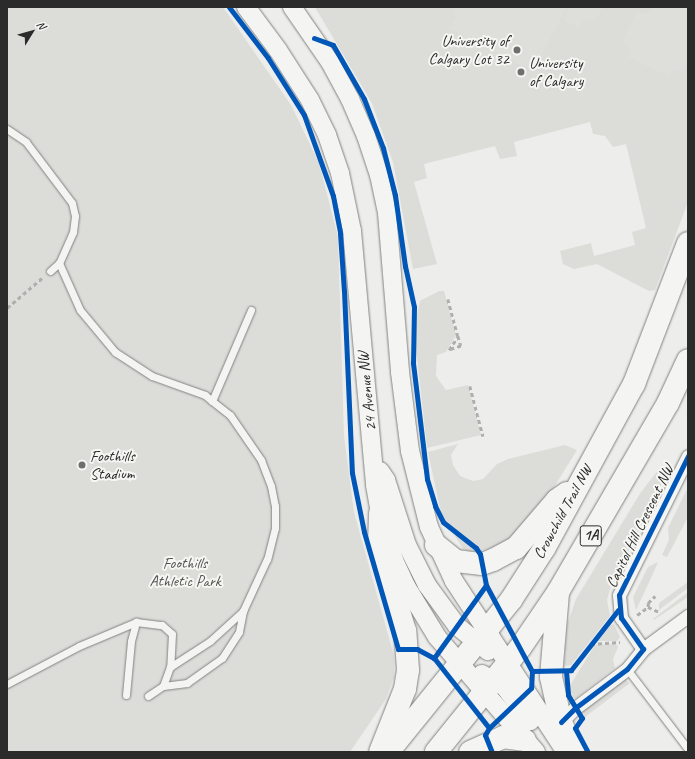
<!DOCTYPE html>
<style>
body{margin:0}
#map{position:relative;width:695px;height:759px;overflow:hidden;background:#ededeb;font-family:Caveat,sans-serif}
div>[style]{position:absolute}
.built>*{inset:0;background:#dededb}
.green>*{inset:0;background:#dcdcd9}
.path>*{height:2.5px;margin-top:-1.25px;transform-origin:0;background:repeating-linear-gradient(90deg,#afafae 0 4px,transparent 0 7px)}
.roads{filter:drop-shadow(0 0 1px #828281) drop-shadow(0 0 1px #828281)}
.lane>*{height:7px;margin:-3.5px;padding:0 3.5px;transform-origin:3.5px;border-radius:3.5px;background:#f4f4f2}
.street>*{height:13px;margin:-6.5px;padding:0 6.5px;transform-origin:6.5px;border-radius:6.5px;background:#f4f4f2}
.secondary>*{height:18px;margin:-9px;padding:0 9px;transform-origin:9px;border-radius:9px;background:#f4f4f2}
.highway>*{height:22px;margin:-11px;padding:0 11px;transform-origin:11px;border-radius:11px;background:#f4f4f2}
.cycleway>*{height:5px;margin:-2.5px;padding:0 2.5px;transform-origin:2.5px;border-radius:2.5px;background:#0057b8}
.dots>*{width:11px;height:11px;translate:-50% -50%;box-sizing:border-box;border:2px solid #f6f6f2;border-radius:50%}
span{translate:-50% -50%;white-space:nowrap;text-align:center;line-height:1.15;-webkit-text-stroke:4px #f6f6f2;paint-order:stroke}
.shield-label span{padding:1px 3px;background:#f6f6f2;border:1px solid;border-radius:3px;-webkit-text-stroke-width:0}
.shield-label{font-size:15px;color:#2b2b2b;font-weight:700}
.poi-label{font-size:16px;color:#2b2b2b}
.right{translate:-100% -50%;text-align:right}
.left{translate:0 -50%;text-align:left}
.street-label{font-size:16px;color:#2b2b2b}
.park-label{font-size:16px;color:#545453}
.frame{position:absolute;inset:0;border:8px solid #2b2b2b;pointer-events:none}
.north{position:absolute;left:12px;top:12px;width:40px;height:40px;-webkit-text-stroke:3px #f6f6f2;paint-order:stroke;rotate:53deg;font-size:11px;font-weight:700;line-height:16px;text-align:center;color:#2b2b2b}
.north::after{content:'';display:block;margin:auto;width:14px;height:18px;background:#2b2b2b;clip-path:polygon(50% 0,100% 100%,50% 72%,0 100%)}
</style>
<div id="map">
<div class="built">
<div style="clip-path:polygon(315px 7px,688px 7px,688px 142px,600px 111px,393px 162px,372px 103px)"></div>
</div>
<div class="green">
<div style="clip-path:polygon(7px 7px,223px 7px,291px 105px,319px 163px,338px 237px,344px 436px,354px 512px,394px 656px,394px 677px,386px 699px,350px 752px,7px 752px)"></div>
<div style="clip-path:polygon(315px 7px,453px 7px,456px 16px,450px 29px,533px 71px,566px 8px,569px 9px,564px 20px,579px 28px,585px 18px,595px 22px,603px 7px,654px 7px,647px 14px,637px 12px,622px 42px,631px 48px,628px 57px,668px 76px,673px 70px,683px 73px,688px 62px,688px 202px,655px 290px,649px 291px,597px 264px,574px 269px,563px 264px,560px 251px,591px 243px,594px 256px,635px 245px,632px 232px,646px 228px,626px 144px,613px 147px,605px 136px,593px 134px,590px 122px,514px 142px,517px 156px,500px 159px,495px 146px,424px 164px,427px 178px,414px 182px,437px 264px,413px 269px,393px 162px,372px 103px)"></div>
<div style="clip-path:polygon(439px 291px,444px 291px,456px 335px,446px 352px,437px 355px,436px 376px,446px 390px,468px 385px,481px 435px,427px 448px,415px 339px,417px 315px,420px 301px)"></div>
<div style="clip-path:polygon(458px 444px,451px 455px,453px 465px,460px 476px,473px 481px,483px 479px,497px 464px,508px 459px,565px 445px,577px 450px,528px 529px,491px 555px,486px 549px,470px 552px,463px 549px,441px 513px,428px 452px)"></div>
<div style="clip-path:polygon(659px 469px,667px 473px,610px 589px,607px 600px,610px 616px,571px 665px,564px 666px,566px 628px,576px 599px,641px 492px)"></div>
<div style="clip-path:polygon(688px 487px,688px 517px,667px 557px,662px 555px,669px 540px,668px 528px)"></div>
<div style="clip-path:polygon(658px 562px,652px 576px,636px 610px,633px 597px,648px 567px)"></div>
<div style="clip-path:polygon(688px 582px,688px 588px,659px 610px,659px 603px)"></div>
<div style="clip-path:polygon(688px 592px,688px 597px,654px 620px,653px 619px)"></div>
<div style="clip-path:polygon(614px 624px,620px 637px,617px 641px,597px 641px,611px 625px)"></div>
<div style="clip-path:polygon(616px 644px,618px 647px,613px 659px,615px 668px,576px 698px,571px 698px,569px 687px,595px 645px)"></div>
<div style="clip-path:polygon(625px 680px,630px 683px,585px 717px,583px 714px,584px 709px)"></div>
</div>
<div class="path">
<div style="left:448px;top:299px;width:38px;rotate:75deg"></div>
<div style="left:458px;top:336px;width:10px;rotate:73deg"></div>
<div style="left:461px;top:346px;width:13px;rotate:162deg"></div>
<div style="left:449px;top:350px;width:17px;rotate:-57deg"></div>
<div style="left:7px;top:308px;width:46px;rotate:-40.6deg"></div>
<div style="left:470px;top:386px;width:52px;rotate:75.4deg"></div>
<div style="left:648px;top:607px;width:12px;rotate:24deg"></div>
<div style="left:637px;top:615px;width:14px;rotate:-36deg"></div>
<div style="left:648px;top:607px;width:4px;rotate:-90deg"></div>
<div style="left:648px;top:603px;width:10px;rotate:-45deg"></div>
<div style="left:591px;top:644px;width:29px;rotate:-4deg"></div>
</div>
<div class="roads">
<div class="lane">
<div style="left:7px;top:129px;width:23px;rotate:34deg"></div>
<div style="left:26px;top:142px;width:76px;rotate:53deg"></div>
<div style="left:72px;top:203px;width:13px;rotate:77deg"></div>
<div style="left:75px;top:216px;width:16px;rotate:97deg"></div>
<div style="left:73px;top:232px;width:34px;rotate:114deg"></div>
<div style="left:59px;top:263px;width:12px;rotate:138deg"></div>
<div style="left:59px;top:263px;width:51px;rotate:65.9deg"></div>
<div style="left:80px;top:310px;width:55px;rotate:50.2deg"></div>
<div style="left:115px;top:352px;width:44px;rotate:33deg"></div>
<div style="left:152px;top:376px;width:56px;rotate:19.7deg"></div>
<div style="left:205px;top:395px;width:9px;rotate:41deg"></div>
<div style="left:212px;top:401px;width:23px;rotate:38deg"></div>
<div style="left:230px;top:415px;width:55px;rotate:55.4deg"></div>
<div style="left:261px;top:460px;width:28px;rotate:69deg"></div>
<div style="left:271px;top:486px;width:20px;rotate:79deg"></div>
<div style="left:275px;top:506px;width:22px;rotate:90deg"></div>
<div style="left:275px;top:528px;width:32px;rotate:104deg"></div>
<div style="left:267px;top:559px;width:57px;rotate:114.8deg"></div>
<div style="left:212px;top:401px;width:99px;rotate:-66.8deg"></div>
<div style="left:627px;top:669px;width:101px;rotate:52.7deg"></div>
<div style="left:7px;top:684px;width:81px;rotate:-27.8deg"></div>
<div style="left:79px;top:646px;width:62px;rotate:-22.8deg"></div>
<div style="left:136px;top:622px;width:26px;rotate:7deg"></div>
<div style="left:162px;top:625px;width:13px;rotate:42deg"></div>
<div style="left:172px;top:634px;width:33px;rotate:93deg"></div>
<div style="left:126px;top:695px;width:54px;rotate:-84.7deg"></div>
<div style="left:131px;top:641px;width:20px;rotate:-75deg"></div>
<div style="left:148px;top:696px;width:18px;rotate:-34deg"></div>
<div style="left:163px;top:686px;width:20px;rotate:-70deg"></div>
<div style="left:170px;top:667px;width:48px;rotate:-33deg"></div>
<div style="left:210px;top:641px;width:45px;rotate:-42.3deg"></div>
<div style="left:243px;top:611px;width:21px;rotate:101deg"></div>
<div style="left:239px;top:632px;width:31px;rotate:123deg"></div>
<div style="left:222px;top:658px;width:43px;rotate:144.5deg"></div>
<div style="left:187px;top:683px;width:24px;rotate:173deg"></div>
</div>
<div class="street">
<div style="left:643px;top:649px;width:38px;rotate:-125deg"></div>
<div style="left:621px;top:618px;width:23px;rotate:-95deg"></div>
<div style="left:619px;top:595px;width:155px;rotate:-63.6deg"></div>
<div style="left:561px;top:722px;width:20px;rotate:-45deg"></div>
<div style="left:575px;top:708px;width:65px;rotate:-36.9deg"></div>
<div style="left:627px;top:669px;width:26px;rotate:-51deg"></div>
<div style="left:643px;top:649px;width:56px;rotate:-36.3deg"></div>
</div>
<div class="secondary">
<div style="left:246px;top:7px;width:54px;rotate:53.3deg"></div>
<div style="left:278px;top:50px;width:59px;rotate:57.4deg"></div>
<div style="left:310px;top:100px;width:39px;rotate:64deg"></div>
<div style="left:327px;top:135px;width:40px;rotate:71.1deg"></div>
<div style="left:340px;top:173px;width:59px;rotate:78.3deg"></div>
<div style="left:352px;top:231px;width:255px;rotate:84.8deg"></div>
<div style="left:375px;top:485px;width:28px;rotate:80deg"></div>
<div style="left:380px;top:513px;width:49px;rotate:73.4deg"></div>
<div style="left:394px;top:560px;width:29px;rotate:65deg"></div>
<div style="left:406px;top:586px;width:60px;rotate:58.7deg"></div>
<div style="left:437px;top:637px;width:152px;rotate:49.3deg"></div>
<div style="left:292px;top:7px;width:67px;rotate:55.4deg"></div>
<div style="left:330px;top:62px;width:42px;rotate:61.6deg"></div>
<div style="left:350px;top:99px;width:40px;rotate:66.6deg"></div>
<div style="left:366px;top:136px;width:41px;rotate:71.6deg"></div>
<div style="left:379px;top:175px;width:39px;rotate:78deg"></div>
<div style="left:387px;top:213px;width:160px;rotate:85.3deg"></div>
<div style="left:400px;top:372px;width:80px;rotate:82.8deg"></div>
<div style="left:410px;top:451px;width:78px;rotate:76deg"></div>
<div style="left:429px;top:527px;width:60px;rotate:65.2deg"></div>
<div style="left:454px;top:581px;width:204px;rotate:56.8deg"></div>
<div style="left:380px;top:471px;width:11px;rotate:56deg"></div>
<div style="left:386px;top:480px;width:68px;rotate:72.1deg"></div>
<div style="left:407px;top:545px;width:45px;rotate:63.4deg"></div>
<div style="left:427px;top:585px;width:51px;rotate:53.8deg"></div>
<div style="left:457px;top:626px;width:40px;rotate:39deg"></div>
<div style="left:482px;top:674px;width:25px;rotate:29deg"></div>
<div style="left:504px;top:686px;width:44px;rotate:53.4deg"></div>
</div>
<div class="highway">
<div style="left:436px;top:545px;width:26px;rotate:39deg"></div>
<div style="left:456px;top:561px;width:26px;rotate:7deg"></div>
<div style="left:482px;top:564px;width:12px;rotate:-20deg"></div>
<div style="left:493px;top:560px;width:26px;rotate:-28deg"></div>
<div style="left:516px;top:548px;width:63px;rotate:-49.5deg"></div>
<div style="left:557px;top:500px;width:12px;rotate:-35deg"></div>
<div style="left:558px;top:593px;width:84px;rotate:94.8deg"></div>
<div style="left:551px;top:677px;width:46px;rotate:77.5deg"></div>
<div style="left:561px;top:722px;width:33px;rotate:67deg"></div>
<div style="left:380px;top:752px;width:68px;rotate:-68.4deg"></div>
<div style="left:405px;top:689px;width:19px;rotate:-81deg"></div>
<div style="left:408px;top:670px;width:39px;rotate:-94deg"></div>
<div style="left:405px;top:631px;width:91px;rotate:-106.6deg"></div>
<div style="left:379px;top:544px;width:31px;rotate:-88deg"></div>
<div style="left:388px;top:752px;width:196px;rotate:-51deg"></div>
<div style="left:511px;top:600px;width:63px;rotate:-57.3deg"></div>
<div style="left:545px;top:547px;width:186px;rotate:-61.4deg"></div>
<div style="left:634px;top:384px;width:151px;rotate:-69deg"></div>
<div style="left:436px;top:752px;width:134px;rotate:-51.1deg"></div>
<div style="left:520px;top:648px;width:68px;rotate:-55.8deg"></div>
<div style="left:558px;top:592px;width:219px;rotate:-59.8deg"></div>
<div style="left:668px;top:403px;width:47px;rotate:-65.1deg"></div>
<div style="left:470px;top:752px;width:36px;rotate:-24deg"></div>
<div style="left:503px;top:737px;width:22px;rotate:8deg"></div>
</div>
</div>
<div class="cycleway">
<div style="left:229px;top:7px;width:64px;rotate:52.6deg"></div>
<div style="left:268px;top:58px;width:67px;rotate:57.7deg"></div>
<div style="left:304px;top:115px;width:86px;rotate:70.3deg"></div>
<div style="left:333px;top:196px;width:38px;rotate:79deg"></div>
<div style="left:340px;top:233px;width:58px;rotate:86.1deg"></div>
<div style="left:344px;top:291px;width:182px;rotate:87.5deg"></div>
<div style="left:352px;top:473px;width:60px;rotate:78.5deg"></div>
<div style="left:364px;top:532px;width:122px;rotate:73.8deg"></div>
<div style="left:398px;top:649px;width:19px"></div>
<div style="left:417px;top:649px;width:19px;rotate:28deg"></div>
<div style="left:434px;top:658px;width:89px;rotate:51.8deg"></div>
<div style="left:314px;top:38px;width:20px;rotate:20deg"></div>
<div style="left:333px;top:45px;width:62px;rotate:60.1deg"></div>
<div style="left:364px;top:99px;width:53px;rotate:68.8deg"></div>
<div style="left:383px;top:148px;width:49px;rotate:75.7deg"></div>
<div style="left:395px;top:195px;width:72px;rotate:82deg"></div>
<div style="left:405px;top:266px;width:42px;rotate:77.6deg"></div>
<div style="left:414px;top:307px;width:56px;rotate:91deg"></div>
<div style="left:413px;top:363px;width:117px;rotate:83.1deg"></div>
<div style="left:427px;top:479px;width:28px;rotate:73deg"></div>
<div style="left:435px;top:506px;width:18px;rotate:63deg"></div>
<div style="left:443px;top:522px;width:42px;rotate:38.2deg"></div>
<div style="left:476px;top:548px;width:7px;rotate:56deg"></div>
<div style="left:480px;top:554px;width:32px;rotate:79deg"></div>
<div style="left:486px;top:585px;width:90px;rotate:125.5deg"></div>
<div style="left:486px;top:585px;width:98px;rotate:61.9deg"></div>
<div style="left:532px;top:671px;width:17px;rotate:93deg"></div>
<div style="left:531px;top:688px;width:58px;rotate:136.4deg"></div>
<div style="left:489px;top:728px;width:8px;rotate:120deg"></div>
<div style="left:485px;top:735px;width:18px;rotate:68deg"></div>
<div style="left:532px;top:671px;width:39px;rotate:-1deg"></div>
<div style="left:571px;top:670px;width:76px;rotate:-51.9deg"></div>
<div style="left:566px;top:671px;width:24px;rotate:85deg"></div>
<div style="left:568px;top:695px;width:27px;rotate:59deg"></div>
<div style="left:582px;top:718px;width:12px;rotate:125deg"></div>
<div style="left:575px;top:728px;width:27px;rotate:62deg"></div>
<div style="left:561px;top:722px;width:20px;rotate:-45deg"></div>
<div style="left:575px;top:708px;width:65px;rotate:-36.9deg"></div>
<div style="left:627px;top:669px;width:26px;rotate:-51deg"></div>
<div style="left:643px;top:649px;width:38px;rotate:-125deg"></div>
<div style="left:621px;top:618px;width:23px;rotate:-95deg"></div>
<div style="left:619px;top:595px;width:155px;rotate:-63.6deg"></div>
</div>
<div class="dots">
<div style="left:517px;top:50px;background:#6f6f6e"></div>
<div style="left:521px;top:72px;background:#6f6f6e"></div>
<div style="left:82px;top:465px;background:#6f6f6e"></div>
</div>
<div class="shield-label">
<span style="left:591px;top:536px">1A</span>
</div>
<div class="poi-label">
<span class="right" style="left:509px;top:50px">University of<br>Calgary Lot 32</span>
<span class="left" style="left:529px;top:72px">University<br>of Calgary</span>
<span class="left" style="left:90px;top:465px">Foothills<br>Stadium</span>
</div>
<div class="street-label">
<span style="left:367px;top:391px;rotate:-96deg">24 Avenue NW</span>
<span style="left:563px;top:512px;rotate:-61deg">Crowchild Trail NW</span>
<span style="left:640px;top:526px;rotate:-64deg">Capitol Hill Crescent NW</span>
</div>
<div class="park-label">
<span style="left:185px;top:572px">Foothills<br>Athletic Park</span>
</div>
<div class="frame"></div>
<div class="north">N</div>
</div>
